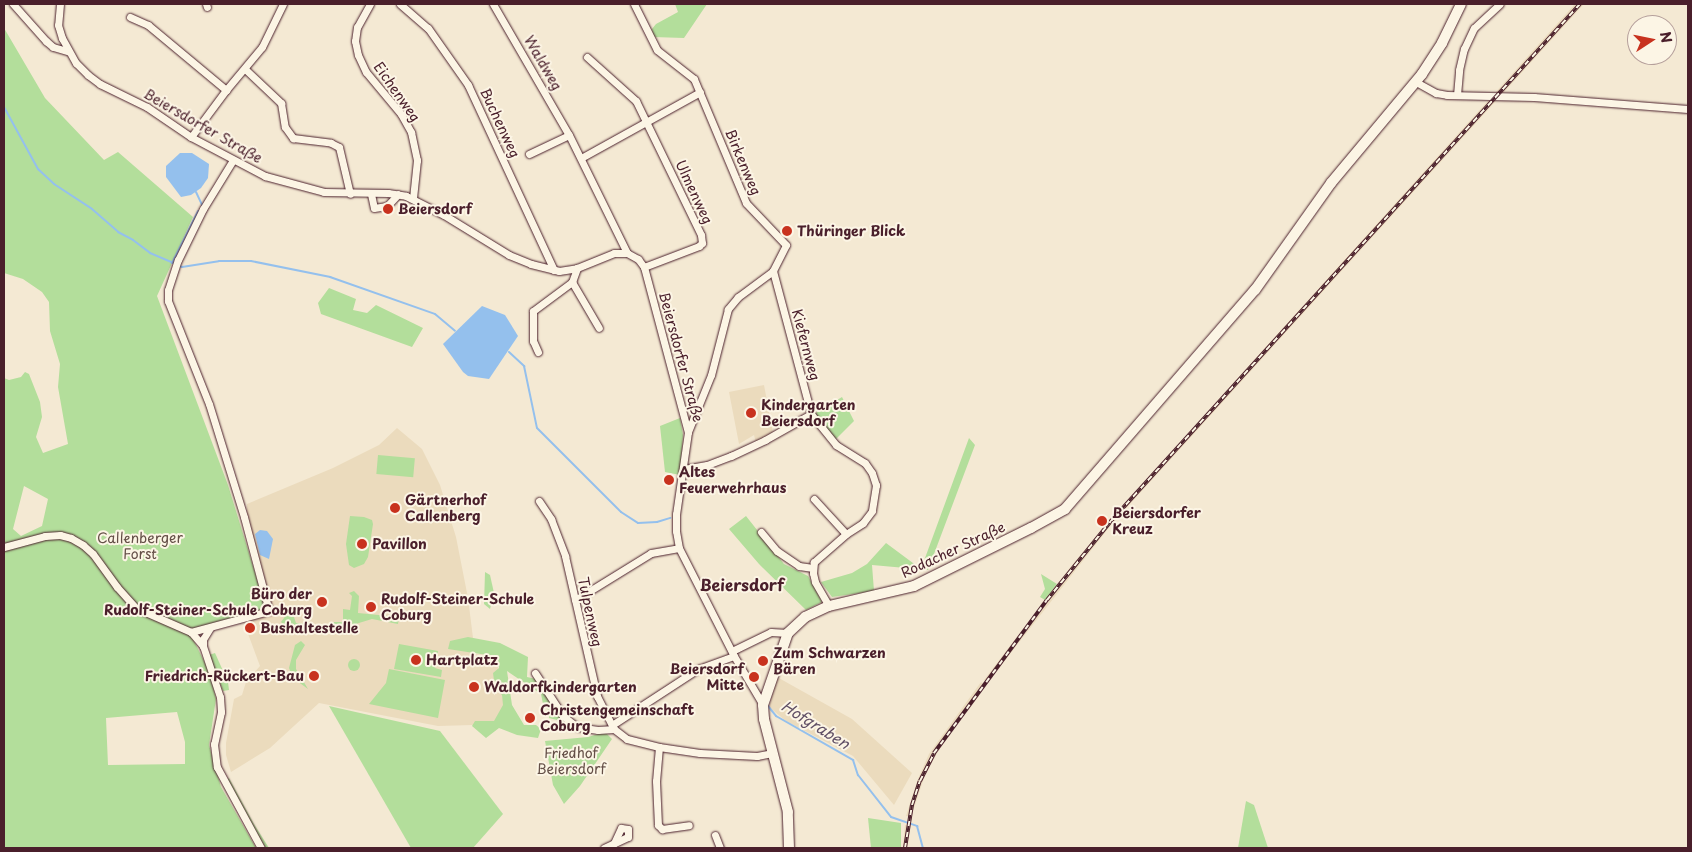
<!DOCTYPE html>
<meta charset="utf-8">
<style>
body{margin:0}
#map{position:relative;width:1692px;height:852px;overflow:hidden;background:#f4e9d3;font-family:"Playpen Sans",sans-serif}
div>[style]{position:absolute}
.built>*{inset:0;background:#ebdbbd}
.green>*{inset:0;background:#b3de9b;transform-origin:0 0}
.round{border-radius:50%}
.water>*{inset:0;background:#94c0ed}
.stream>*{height:2px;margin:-1px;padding:0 1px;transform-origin:1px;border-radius:1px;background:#94c0ed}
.roads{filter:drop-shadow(0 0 1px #4a1f2b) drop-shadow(0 0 1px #4a1f2b)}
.street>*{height:7px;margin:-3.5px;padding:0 3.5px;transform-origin:3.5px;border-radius:3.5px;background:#fcf5e5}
.secondary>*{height:10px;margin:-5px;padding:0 5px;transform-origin:5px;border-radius:5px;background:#fcf5e5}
.rail>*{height:4px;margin-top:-2px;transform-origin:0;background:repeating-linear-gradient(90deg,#fcf5e5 0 5.5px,#4a1f2b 0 11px);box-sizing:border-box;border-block:1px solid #4a1f2b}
.dots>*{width:14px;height:14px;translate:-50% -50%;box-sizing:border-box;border:2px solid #fcf5e5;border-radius:50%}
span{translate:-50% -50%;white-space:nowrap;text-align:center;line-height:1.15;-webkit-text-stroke:4px #fcf5e5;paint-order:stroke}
.street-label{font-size:14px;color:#4a1f2b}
.poi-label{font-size:14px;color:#4a1f2b;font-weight:700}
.left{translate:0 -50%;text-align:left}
.right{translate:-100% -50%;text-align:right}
.park-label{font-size:14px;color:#644f47}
.water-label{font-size:15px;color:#604f65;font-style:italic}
.quarter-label{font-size:16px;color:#4a1f2b;font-weight:700}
.frame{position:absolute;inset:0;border:5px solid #4a1f2b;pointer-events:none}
.north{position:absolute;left:1627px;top:15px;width:50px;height:50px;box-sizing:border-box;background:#fcf5e5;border:1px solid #b59f9b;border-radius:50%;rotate:79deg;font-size:14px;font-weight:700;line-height:20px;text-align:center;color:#4a1f2b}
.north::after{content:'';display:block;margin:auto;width:18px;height:22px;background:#c8321e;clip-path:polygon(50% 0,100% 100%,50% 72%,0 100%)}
</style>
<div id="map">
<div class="built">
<div style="clip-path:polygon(1575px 4px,1584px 4px,1111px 525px,988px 682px,984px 680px,1069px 569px,1111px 519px)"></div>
<div style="clip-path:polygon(764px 385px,773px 433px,756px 443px,754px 435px,739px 444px,729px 392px)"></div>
<div style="clip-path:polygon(397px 428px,422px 449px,440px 485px,456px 537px,468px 598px,475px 654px,487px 655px,497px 661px,507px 724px,438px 726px,319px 703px,270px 748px,231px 772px,226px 755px,226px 743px,234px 699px,242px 695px,246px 682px,260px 666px,244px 623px,273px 613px,247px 519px,247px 504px,333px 468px,379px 445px)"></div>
<div style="clip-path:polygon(777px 677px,852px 719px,912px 773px,894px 805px,853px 756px,786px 721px,769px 707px)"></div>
<div style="clip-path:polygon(981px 682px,985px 686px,945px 740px,926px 772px,911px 817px,906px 816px,918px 779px,929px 754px)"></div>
<div style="clip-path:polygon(905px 825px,910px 826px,907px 848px,903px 848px)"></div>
</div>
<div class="green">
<div style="clip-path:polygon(675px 4px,707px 4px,684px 38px,653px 37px,652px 29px,656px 24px,678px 12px)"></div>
<div style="clip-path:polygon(evenodd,4px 28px,45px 98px,104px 160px,118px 152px,193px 217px,157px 296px,228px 485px,265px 605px,260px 611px,206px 627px,192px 637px,210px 673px,216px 699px,209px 745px,221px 787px,256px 848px,4px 848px,4px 378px,9px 380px,21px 377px,25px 372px,29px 374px,40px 402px,42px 417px,36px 437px,43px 453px,68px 444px,58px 387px,60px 364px,50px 331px,49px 302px,42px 292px,23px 279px,4px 273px,4px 28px,24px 486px,48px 499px,42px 526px,21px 536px,13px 529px,24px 486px,4px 28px,177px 712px,185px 742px,185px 764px,108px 765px,106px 718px,177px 712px)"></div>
<div style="clip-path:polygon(329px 288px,356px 299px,353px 310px,367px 313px,376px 305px,423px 328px,412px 347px,321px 314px,318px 303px)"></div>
<div style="clip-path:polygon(842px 397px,854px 421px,835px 440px,814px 414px)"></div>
<div style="clip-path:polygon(680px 418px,683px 435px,680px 475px,665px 472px,660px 426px)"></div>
<div style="clip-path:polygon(969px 438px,975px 445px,928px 570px,872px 565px,874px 591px,832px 597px,821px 582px,852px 573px,867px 564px,886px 543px,921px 569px)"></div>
<div style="left:378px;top:455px;width:37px;height:19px;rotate:5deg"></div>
<div style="clip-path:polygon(350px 516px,364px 517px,372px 520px,373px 524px,368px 557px,364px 564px,354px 568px,349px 565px,346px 544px)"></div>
<div style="clip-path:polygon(746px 516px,784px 564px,808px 576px,822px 602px,806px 610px,759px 564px,729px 529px)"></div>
<div style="clip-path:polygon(485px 572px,490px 575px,494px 593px,490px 609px,484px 604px)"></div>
<div style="clip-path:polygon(1041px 574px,1057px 584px,1045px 600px,1040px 597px,1045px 589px)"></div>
<div style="clip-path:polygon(354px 591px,359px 596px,358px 613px,399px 617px,398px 624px,372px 619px,326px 633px,286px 627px,281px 622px,287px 614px,294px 617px,296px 623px,328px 626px,330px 622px,343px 622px,343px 609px,350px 610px,352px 596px,349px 593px)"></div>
<div style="clip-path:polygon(468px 637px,500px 643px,528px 657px,527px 677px,536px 679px,558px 714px,580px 731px,569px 731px,558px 726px,557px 720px,549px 718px,549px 711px,543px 704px,541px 694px,507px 671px,512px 705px,524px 725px,536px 725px,541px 729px,538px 738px,517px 735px,499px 728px,486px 738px,472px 726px,475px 721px,494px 721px,503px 705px,502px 695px,495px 688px,493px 673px,499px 668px,497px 661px,487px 655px,448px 649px,450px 641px)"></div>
<div style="clip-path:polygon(301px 641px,305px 645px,296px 660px,296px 669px,308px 689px,293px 678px,289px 668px,295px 645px)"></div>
<div style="clip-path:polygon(399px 644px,438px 651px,435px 668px,442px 670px,441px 677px,394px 669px)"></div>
<div style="clip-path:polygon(215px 653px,228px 682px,229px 690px,223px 691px,209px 655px)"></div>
<div class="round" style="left:348px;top:659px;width:12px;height:12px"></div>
<div style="clip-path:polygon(389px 669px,445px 680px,438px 718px,369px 704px,386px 683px)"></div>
<div style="clip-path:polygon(329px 706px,440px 731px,503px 814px,473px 848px,411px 848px)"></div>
<div style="clip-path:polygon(605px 732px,612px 739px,580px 786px,564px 804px,553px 785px,545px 741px,588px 737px)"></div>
<div style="clip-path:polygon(229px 778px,254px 824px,269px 848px,264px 848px,226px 780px)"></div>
<div style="clip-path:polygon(1246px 801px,1254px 805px,1268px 848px,1238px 848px)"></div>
<div style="clip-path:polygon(868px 818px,901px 823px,901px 848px,871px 848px)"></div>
</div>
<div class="water">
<div style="clip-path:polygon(180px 153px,192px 153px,209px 164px,208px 178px,201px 188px,191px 195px,181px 197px,166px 177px,166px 166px)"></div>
<div style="clip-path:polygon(482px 306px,505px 315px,518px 336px,489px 379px,468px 376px,463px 372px,443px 344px)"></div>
<div style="clip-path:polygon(260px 530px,267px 531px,273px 539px,269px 559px,260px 555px,255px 534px)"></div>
</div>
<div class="stream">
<div style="left:4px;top:107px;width:71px;rotate:61.3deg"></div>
<div style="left:38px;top:169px;width:22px;rotate:43deg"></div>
<div style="left:54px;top:184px;width:45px;rotate:33.3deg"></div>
<div style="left:92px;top:209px;width:35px;rotate:41deg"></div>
<div style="left:118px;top:232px;width:17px;rotate:28deg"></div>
<div style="left:133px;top:240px;width:21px;rotate:37deg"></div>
<div style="left:150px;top:253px;width:25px;rotate:23deg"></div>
<div style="left:196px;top:192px;width:14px;rotate:65deg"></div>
<div style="left:172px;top:263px;width:58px;rotate:-63.4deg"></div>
<div style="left:178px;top:265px;width:4px;rotate:27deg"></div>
<div style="left:182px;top:267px;width:37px;rotate:-9deg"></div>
<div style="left:219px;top:261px;width:32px"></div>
<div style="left:251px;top:261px;width:81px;rotate:11.4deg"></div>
<div style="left:330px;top:277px;width:111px;rotate:19.4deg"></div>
<div style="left:435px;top:314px;width:26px;rotate:40deg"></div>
<div style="left:509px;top:352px;width:21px;rotate:43deg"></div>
<div style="left:524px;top:366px;width:63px;rotate:78.2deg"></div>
<div style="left:537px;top:428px;width:119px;rotate:45deg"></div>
<div style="left:621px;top:512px;width:20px;rotate:33deg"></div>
<div style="left:638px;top:523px;width:19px;rotate:-3deg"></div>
<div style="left:657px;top:522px;width:14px;rotate:-17deg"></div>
<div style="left:768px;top:706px;width:13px;rotate:51deg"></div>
<div style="left:776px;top:716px;width:89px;rotate:29.7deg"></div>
<div style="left:853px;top:760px;width:16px;rotate:72deg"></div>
<div style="left:858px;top:775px;width:53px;rotate:51.8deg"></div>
<div style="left:891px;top:817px;width:28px;rotate:19deg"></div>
<div style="left:917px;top:826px;width:23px;rotate:75deg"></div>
</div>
<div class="roads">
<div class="street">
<div style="left:13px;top:4px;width:50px;rotate:48.3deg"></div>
<div style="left:46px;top:41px;width:9px;rotate:41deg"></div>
<div style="left:53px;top:47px;width:15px;rotate:16deg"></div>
<div style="left:60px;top:4px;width:21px;rotate:95deg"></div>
<div style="left:58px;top:25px;width:14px;rotate:73deg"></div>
<div style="left:62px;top:38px;width:29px;rotate:61deg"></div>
<div style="left:76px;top:63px;width:17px;rotate:45deg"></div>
<div style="left:88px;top:75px;width:15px;rotate:37deg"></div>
<div style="left:100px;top:84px;width:52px;rotate:26.1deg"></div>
<div style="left:147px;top:107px;width:53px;rotate:34.3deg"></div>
<div style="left:191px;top:137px;width:84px;rotate:27.8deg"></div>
<div style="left:265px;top:176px;width:61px;rotate:15.2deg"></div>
<div style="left:324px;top:192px;width:64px;rotate:0.9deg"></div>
<div style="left:388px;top:193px;width:18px;rotate:9deg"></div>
<div style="left:406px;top:196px;width:42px;rotate:26.6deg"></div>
<div style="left:444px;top:215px;width:76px;rotate:31.6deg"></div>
<div style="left:509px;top:255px;width:24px;rotate:22deg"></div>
<div style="left:531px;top:264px;width:29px;rotate:14deg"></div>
<div style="left:559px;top:271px;width:18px;rotate:-9deg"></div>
<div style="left:577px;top:268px;width:40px;rotate:-22deg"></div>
<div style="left:614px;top:253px;width:13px"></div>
<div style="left:627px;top:253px;width:13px;rotate:29deg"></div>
<div style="left:638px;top:259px;width:10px;rotate:53deg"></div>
<div style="left:644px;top:267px;width:171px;rotate:75.1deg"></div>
<div style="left:688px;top:432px;width:83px;rotate:98.3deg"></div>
<div style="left:676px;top:514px;width:17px;rotate:90deg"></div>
<div style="left:676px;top:531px;width:17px;rotate:80deg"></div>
<div style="left:679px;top:548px;width:121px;rotate:63deg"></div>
<div style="left:734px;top:656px;width:57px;rotate:59.4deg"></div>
<div style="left:206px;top:4px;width:3px;rotate:72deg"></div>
<div style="left:370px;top:4px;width:26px;rotate:119deg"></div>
<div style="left:357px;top:27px;width:14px;rotate:98deg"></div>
<div style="left:355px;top:41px;width:14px;rotate:78deg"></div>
<div style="left:358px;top:55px;width:19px;rotate:65deg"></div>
<div style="left:366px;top:72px;width:55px;rotate:50.2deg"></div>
<div style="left:401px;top:114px;width:21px;rotate:61deg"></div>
<div style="left:411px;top:132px;width:29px;rotate:78deg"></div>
<div style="left:417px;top:160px;width:38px;rotate:96deg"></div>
<div style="left:400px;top:4px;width:37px;rotate:41deg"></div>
<div style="left:428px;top:28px;width:70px;rotate:54.9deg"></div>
<div style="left:468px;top:85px;width:204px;rotate:65.1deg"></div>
<div style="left:493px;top:4px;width:151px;rotate:59.9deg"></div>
<div style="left:569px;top:135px;width:131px;rotate:63.8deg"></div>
<div style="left:634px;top:4px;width:51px;rotate:63.4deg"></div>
<div style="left:657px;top:50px;width:47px;rotate:38.1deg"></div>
<div style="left:694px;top:79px;width:134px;rotate:67.2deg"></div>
<div style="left:746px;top:203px;width:58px;rotate:46.4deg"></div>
<div style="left:786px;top:245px;width:29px;rotate:117deg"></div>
<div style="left:773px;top:271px;width:44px;rotate:143.4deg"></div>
<div style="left:738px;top:297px;width:16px;rotate:130deg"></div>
<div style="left:728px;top:309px;width:68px;rotate:104.4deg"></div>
<div style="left:711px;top:375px;width:61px;rotate:112deg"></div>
<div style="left:130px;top:17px;width:20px;rotate:24deg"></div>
<div style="left:148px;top:25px;width:102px;rotate:39.8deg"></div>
<div style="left:587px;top:57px;width:66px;rotate:41.9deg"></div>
<div style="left:636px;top:101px;width:149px;rotate:64.1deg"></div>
<div style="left:701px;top:235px;width:8px;rotate:83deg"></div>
<div style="left:702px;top:243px;width:4px;rotate:135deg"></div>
<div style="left:699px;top:246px;width:59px;rotate:159.1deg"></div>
<div style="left:245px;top:69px;width:50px;rotate:43.4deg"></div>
<div style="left:281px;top:103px;width:24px;rotate:81deg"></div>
<div style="left:285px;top:127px;width:14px;rotate:54deg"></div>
<div style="left:293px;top:138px;width:38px;rotate:7deg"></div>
<div style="left:331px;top:143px;width:9px;rotate:27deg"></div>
<div style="left:339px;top:147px;width:48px;rotate:76.8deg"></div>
<div style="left:1416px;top:82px;width:23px;rotate:29deg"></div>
<div style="left:1436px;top:93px;width:11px;rotate:10deg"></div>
<div style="left:1447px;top:95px;width:87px;rotate:1.3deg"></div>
<div style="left:1534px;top:97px;width:154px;rotate:4.5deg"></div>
<div style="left:1457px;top:95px;width:25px;rotate:-85deg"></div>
<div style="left:1459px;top:70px;width:22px;rotate:-77deg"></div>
<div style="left:1464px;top:49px;width:23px;rotate:-65deg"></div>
<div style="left:1474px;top:28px;width:35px;rotate:-43deg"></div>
<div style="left:191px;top:137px;width:59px;rotate:-53.3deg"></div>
<div style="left:226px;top:90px;width:56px;rotate:-50.1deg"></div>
<div style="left:262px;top:47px;width:48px;rotate:-64deg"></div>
<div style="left:529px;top:154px;width:44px;rotate:-25.4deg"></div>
<div style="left:581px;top:158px;width:136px;rotate:-29deg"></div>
<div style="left:371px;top:194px;width:14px;rotate:78deg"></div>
<div style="left:374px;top:208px;width:13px;rotate:-9deg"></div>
<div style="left:387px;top:206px;width:16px;rotate:-47deg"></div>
<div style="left:773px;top:271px;width:148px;rotate:75.1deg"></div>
<div style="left:811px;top:414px;width:40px;rotate:51deg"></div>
<div style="left:836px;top:445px;width:34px;rotate:32deg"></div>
<div style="left:865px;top:463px;width:12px;rotate:55deg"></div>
<div style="left:872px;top:473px;width:13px;rotate:72deg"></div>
<div style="left:876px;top:485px;width:26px;rotate:99deg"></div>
<div style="left:872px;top:511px;width:15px;rotate:127deg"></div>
<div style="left:863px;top:523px;width:20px;rotate:147deg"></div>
<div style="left:846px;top:534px;width:43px;rotate:138.8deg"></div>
<div style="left:814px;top:562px;width:11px;rotate:95deg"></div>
<div style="left:813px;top:573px;width:9px;rotate:77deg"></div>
<div style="left:815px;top:582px;width:28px;rotate:60deg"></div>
<div style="left:572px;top:282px;width:53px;rotate:59.6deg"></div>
<div style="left:538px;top:352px;width:12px;rotate:-114deg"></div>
<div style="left:533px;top:341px;width:30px;rotate:-90deg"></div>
<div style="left:533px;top:311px;width:49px;rotate:-36.6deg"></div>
<div style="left:572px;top:282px;width:15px;rotate:-70deg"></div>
<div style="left:684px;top:469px;width:23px;rotate:-10deg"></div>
<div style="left:707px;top:465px;width:26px;rotate:-21deg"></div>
<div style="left:731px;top:456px;width:38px;rotate:-25deg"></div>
<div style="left:765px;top:440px;width:53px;rotate:-29.5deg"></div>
<div style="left:814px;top:499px;width:47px;rotate:47.6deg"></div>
<div style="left:539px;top:501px;width:22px;rotate:56deg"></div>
<div style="left:551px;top:519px;width:40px;rotate:69deg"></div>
<div style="left:565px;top:556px;width:144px;rotate:77.1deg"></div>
<div style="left:597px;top:696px;width:37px;rotate:63deg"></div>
<div style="left:761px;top:532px;width:25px;rotate:50deg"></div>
<div style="left:777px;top:551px;width:27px;rotate:34deg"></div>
<div style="left:799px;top:566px;width:14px;rotate:8deg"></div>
<div style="left:4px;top:547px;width:42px;rotate:-15deg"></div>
<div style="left:45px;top:536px;width:15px;rotate:-4deg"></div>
<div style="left:60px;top:535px;width:11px;rotate:15deg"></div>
<div style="left:71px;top:538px;width:14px;rotate:30deg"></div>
<div style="left:83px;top:545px;width:13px;rotate:42deg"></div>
<div style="left:93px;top:554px;width:41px;rotate:54deg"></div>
<div style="left:117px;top:587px;width:28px;rotate:48deg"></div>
<div style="left:136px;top:608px;width:60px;rotate:23.6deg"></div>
<div style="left:191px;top:632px;width:18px;rotate:49deg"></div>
<div style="left:575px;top:600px;width:89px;rotate:-31.7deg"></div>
<div style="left:651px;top:553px;width:28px;rotate:-10deg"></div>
<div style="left:210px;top:628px;width:13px;rotate:122deg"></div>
<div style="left:203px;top:639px;width:7px;rotate:90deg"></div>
<div style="left:203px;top:646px;width:54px;rotate:71.6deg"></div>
<div style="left:220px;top:697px;width:15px;rotate:86deg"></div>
<div style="left:221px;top:712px;width:33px;rotate:102deg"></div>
<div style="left:214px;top:744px;width:23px;rotate:83deg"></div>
<div style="left:217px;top:767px;width:92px;rotate:61.5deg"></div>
<div style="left:191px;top:632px;width:81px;rotate:-15.1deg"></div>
<div style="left:269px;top:611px;width:97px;rotate:-104.9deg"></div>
<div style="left:244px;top:517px;width:118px;rotate:-107.2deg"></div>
<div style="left:209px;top:404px;width:111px;rotate:-111.7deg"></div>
<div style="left:168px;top:301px;width:11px;rotate:-90deg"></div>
<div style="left:168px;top:290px;width:32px;rotate:-72deg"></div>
<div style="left:178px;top:260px;width:57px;rotate:-63.9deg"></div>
<div style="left:203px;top:209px;width:57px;rotate:-58.5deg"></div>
<div style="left:732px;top:651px;width:43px;rotate:-26deg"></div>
<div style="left:771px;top:632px;width:17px;rotate:3deg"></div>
<div style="left:535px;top:673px;width:51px;rotate:56.9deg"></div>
<div style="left:563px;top:716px;width:18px;rotate:38deg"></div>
<div style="left:577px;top:727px;width:21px;rotate:8deg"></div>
<div style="left:598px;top:730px;width:16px;rotate:-4deg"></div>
<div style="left:614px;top:729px;width:16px;rotate:38deg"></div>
<div style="left:627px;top:739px;width:33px;rotate:14deg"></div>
<div style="left:659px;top:747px;width:41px;rotate:8.3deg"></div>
<div style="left:700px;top:753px;width:57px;rotate:3deg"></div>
<div style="left:757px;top:756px;width:15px;rotate:-11deg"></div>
<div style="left:612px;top:725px;width:103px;rotate:-33.1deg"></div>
<div style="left:698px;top:669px;width:38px;rotate:-20deg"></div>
<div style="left:659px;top:747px;width:34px;rotate:95deg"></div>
<div style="left:656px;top:781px;width:44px;rotate:87.4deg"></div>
<div style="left:658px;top:825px;width:6px;rotate:45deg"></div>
<div style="left:662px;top:829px;width:27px;rotate:-8deg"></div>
<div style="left:715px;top:835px;width:14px;rotate:69deg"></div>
<div style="left:604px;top:848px;width:26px;rotate:-25deg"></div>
<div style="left:628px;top:837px;width:8px;rotate:-90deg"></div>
<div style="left:628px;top:829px;width:7px;rotate:-172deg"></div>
<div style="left:621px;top:828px;width:17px;rotate:115deg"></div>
</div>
<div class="secondary">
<div style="left:789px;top:848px;width:36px;rotate:-92deg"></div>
<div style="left:788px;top:812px;width:96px;rotate:-104.5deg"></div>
<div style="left:764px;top:719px;width:14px;rotate:-94deg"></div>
<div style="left:763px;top:705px;width:76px;rotate:-70.9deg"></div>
<div style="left:788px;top:633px;width:23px;rotate:-43deg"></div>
<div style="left:805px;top:617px;width:26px;rotate:-25deg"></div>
<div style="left:829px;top:606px;width:87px;rotate:-13.2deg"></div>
<div style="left:914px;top:586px;width:131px;rotate:-26.4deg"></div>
<div style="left:1031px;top:528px;width:39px;rotate:-29deg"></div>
<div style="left:1065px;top:509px;width:290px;rotate:-49.1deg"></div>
<div style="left:1255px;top:290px;width:131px;rotate:-54.6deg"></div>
<div style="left:1331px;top:183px;width:142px;rotate:-50.1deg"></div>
<div style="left:1422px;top:74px;width:37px;rotate:-57deg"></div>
<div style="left:1442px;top:43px;width:43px;rotate:-64deg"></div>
</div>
</div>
<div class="rail">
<div style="left:905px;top:848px;width:44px;rotate:-80.8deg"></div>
<div style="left:912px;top:805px;width:25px;rotate:-72deg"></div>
<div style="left:920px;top:781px;width:31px;rotate:-63deg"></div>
<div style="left:934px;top:753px;width:190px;rotate:-53.6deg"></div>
<div style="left:1047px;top:600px;width:102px;rotate:-51deg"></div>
<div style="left:1111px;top:521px;width:698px;rotate:-47.79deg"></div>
</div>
<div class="dots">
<div style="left:388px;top:209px;background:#c8321e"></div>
<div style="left:787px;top:231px;background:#c8321e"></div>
<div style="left:751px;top:413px;background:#c8321e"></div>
<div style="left:669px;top:480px;background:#c8321e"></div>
<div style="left:395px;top:508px;background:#c8321e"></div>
<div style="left:1102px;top:521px;background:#c8321e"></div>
<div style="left:362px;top:544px;background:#c8321e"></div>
<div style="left:322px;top:602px;background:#c8321e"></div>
<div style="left:371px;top:607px;background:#c8321e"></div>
<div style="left:250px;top:628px;background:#c8321e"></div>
<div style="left:416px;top:660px;background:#c8321e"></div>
<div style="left:763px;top:661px;background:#c8321e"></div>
<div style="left:314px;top:676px;background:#c8321e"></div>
<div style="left:754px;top:677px;background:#c8321e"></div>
<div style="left:474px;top:687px;background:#c8321e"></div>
<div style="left:530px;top:718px;background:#c8321e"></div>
</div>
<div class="street-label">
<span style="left:543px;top:63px;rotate:60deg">Waldweg</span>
<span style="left:397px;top:92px;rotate:55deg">Eichenweg</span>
<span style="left:500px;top:123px;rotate:65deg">Buchenweg</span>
<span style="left:203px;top:126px;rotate:30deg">Beiersdorfer Straße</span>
<span style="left:743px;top:162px;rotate:67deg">Birkenweg</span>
<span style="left:694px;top:192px;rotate:65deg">Ulmenweg</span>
<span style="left:806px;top:345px;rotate:75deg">Kiefernweg</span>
<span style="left:681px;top:357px;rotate:75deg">Beiersdorfer Straße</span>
<span style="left:953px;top:550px;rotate:-25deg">Rodacher Straße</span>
<span style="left:590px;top:612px;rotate:78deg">Tulpenweg</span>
</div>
<div class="poi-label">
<span class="left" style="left:398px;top:209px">Beiersdorf</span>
<span class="left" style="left:797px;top:231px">Thüringer Blick</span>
<span class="left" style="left:761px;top:413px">Kindergarten<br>Beiersdorf</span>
<span class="left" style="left:679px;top:480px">Altes<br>Feuerwehrhaus</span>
<span class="left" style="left:405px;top:508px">Gärtnerhof<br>Callenberg</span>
<span class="left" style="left:1112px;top:521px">Beiersdorfer<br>Kreuz</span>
<span class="left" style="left:372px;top:544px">Pavillon</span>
<span class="right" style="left:312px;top:602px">Büro der<br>Rudolf-Steiner-Schule Coburg</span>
<span class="left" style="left:381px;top:607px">Rudolf-Steiner-Schule<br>Coburg</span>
<span class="left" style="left:260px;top:628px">Bushaltestelle</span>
<span class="left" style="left:773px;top:661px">Zum Schwarzen<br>Bären</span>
<span class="left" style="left:426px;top:660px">Hartplatz</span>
<span class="right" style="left:744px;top:677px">Beiersdorf<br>Mitte</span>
<span class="right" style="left:304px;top:676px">Friedrich-Rückert-Bau</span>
<span class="left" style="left:484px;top:687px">Waldorfkindergarten</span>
<span class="left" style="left:540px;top:718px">Christengemeinschaft<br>Coburg</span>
</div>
<div class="park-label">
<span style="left:140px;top:546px">Callenberger<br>Forst</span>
<span style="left:571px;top:761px">Friedhof<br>Beiersdorf</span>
</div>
<div class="water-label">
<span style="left:816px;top:724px;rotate:32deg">Hofgraben</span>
</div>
<div class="quarter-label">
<span style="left:742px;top:584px">Beiersdorf</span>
</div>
<div class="frame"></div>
<div class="north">N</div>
</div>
